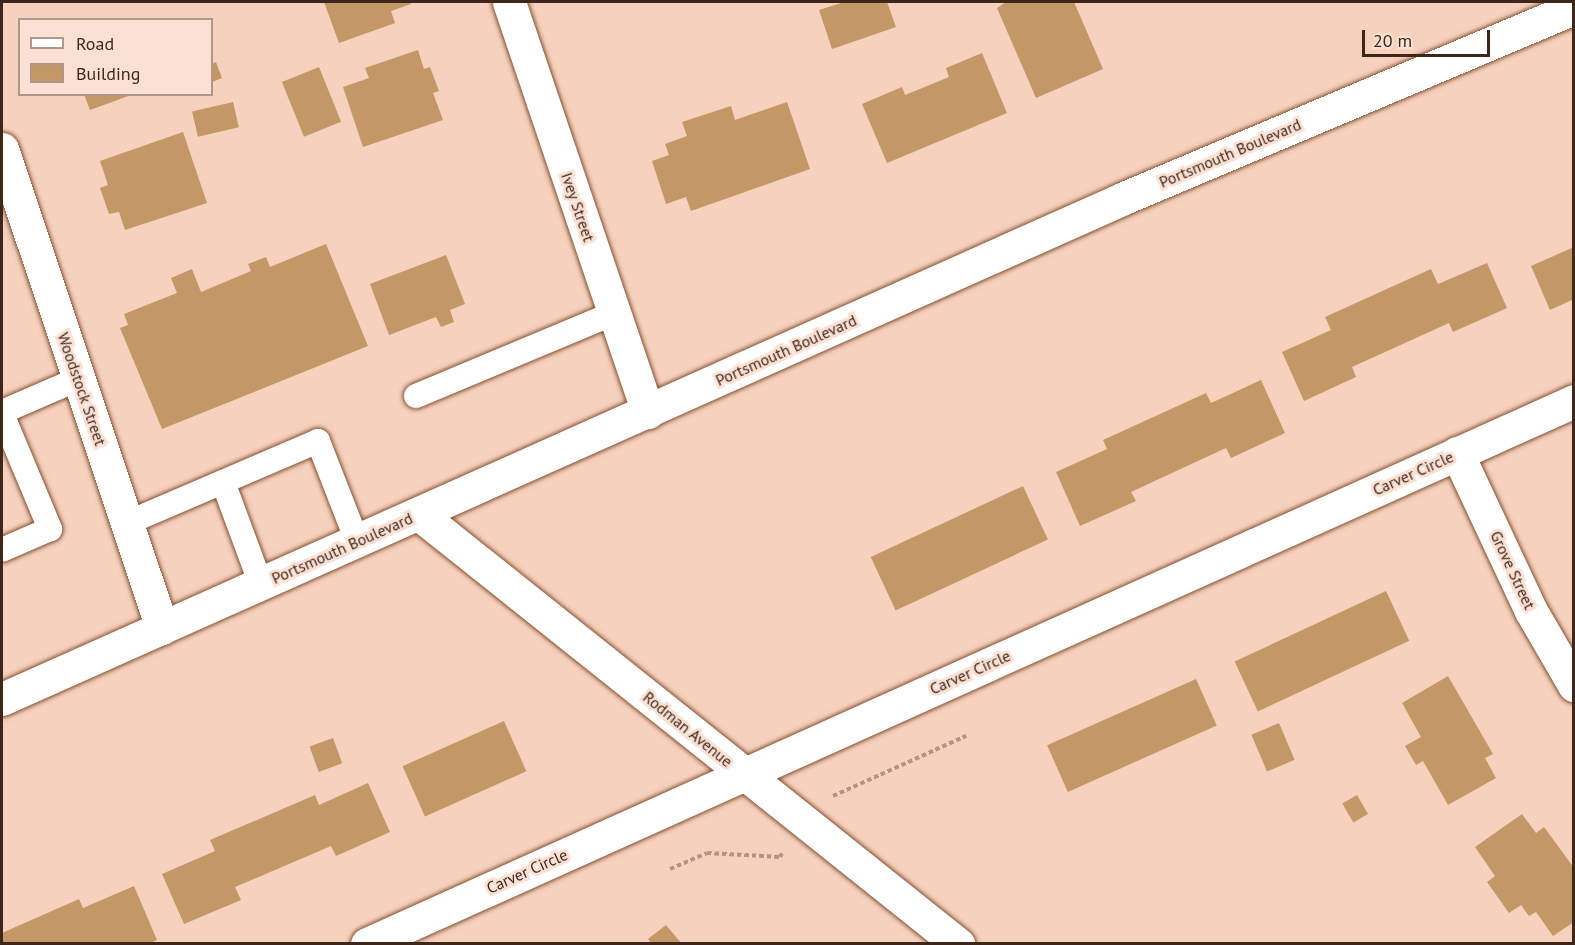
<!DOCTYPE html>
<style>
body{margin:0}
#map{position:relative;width:1575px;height:945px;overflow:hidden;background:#f6d1bd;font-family:"PT Sans",sans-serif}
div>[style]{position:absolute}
.building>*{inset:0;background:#c39866;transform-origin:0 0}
.path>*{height:4px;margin-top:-2px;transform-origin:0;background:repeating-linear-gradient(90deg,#b39382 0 4.5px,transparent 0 7.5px)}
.roads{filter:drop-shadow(0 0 2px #834f30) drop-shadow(0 0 2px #834f30)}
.service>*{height:24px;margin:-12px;padding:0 12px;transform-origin:12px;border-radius:12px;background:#fff}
.minor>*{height:33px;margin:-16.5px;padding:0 16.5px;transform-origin:16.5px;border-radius:16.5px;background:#fff}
.tertiary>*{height:33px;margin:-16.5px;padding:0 16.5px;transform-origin:16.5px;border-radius:16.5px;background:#fff}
.primary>*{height:33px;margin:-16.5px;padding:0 16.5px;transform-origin:16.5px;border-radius:16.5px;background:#fff}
span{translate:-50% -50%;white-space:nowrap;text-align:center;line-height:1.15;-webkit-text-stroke:6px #fbe1d4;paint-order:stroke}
.street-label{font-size:16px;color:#3e271a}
.frame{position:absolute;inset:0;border:3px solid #3e271a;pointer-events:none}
.legend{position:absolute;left:18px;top:18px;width:195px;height:78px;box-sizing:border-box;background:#fbe1d4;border:2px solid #af978a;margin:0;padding:8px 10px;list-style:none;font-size:18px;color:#3e271a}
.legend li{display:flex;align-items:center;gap:12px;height:30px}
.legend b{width:30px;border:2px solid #af978a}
.scale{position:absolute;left:1362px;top:30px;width:128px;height:27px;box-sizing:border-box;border:3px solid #3e271a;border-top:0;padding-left:8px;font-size:18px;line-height:21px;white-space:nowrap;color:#3e271a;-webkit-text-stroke:4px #fbe1d4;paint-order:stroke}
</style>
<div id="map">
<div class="building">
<div style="clip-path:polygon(324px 2px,410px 2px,411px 4px,391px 11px,395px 23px,339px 43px)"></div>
<div style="clip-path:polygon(844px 2px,887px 2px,896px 27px,832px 49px,819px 10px)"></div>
<div style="clip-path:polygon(1006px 2px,1074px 2px,1103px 69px,1036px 98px,997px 8px)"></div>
<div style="clip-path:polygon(418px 50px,424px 69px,430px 67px,439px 91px,433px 93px,443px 120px,363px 147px,343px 87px,369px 78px,365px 68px)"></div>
<div style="clip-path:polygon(982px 53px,1007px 113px,887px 163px,862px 104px,902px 87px,905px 95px,949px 77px,946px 68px)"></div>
<div style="clip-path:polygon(216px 62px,222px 78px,212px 82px,212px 64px)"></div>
<div style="left:319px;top:67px;width:59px;height:40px;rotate:68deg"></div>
<div style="clip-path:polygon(84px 94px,131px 94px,131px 95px,90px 110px)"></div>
<div style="left:233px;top:102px;width:26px;height:42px;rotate:77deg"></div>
<div style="clip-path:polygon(787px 102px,810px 169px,691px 211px,686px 197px,666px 204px,652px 161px,669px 155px,665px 144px,687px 136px,682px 122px,731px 106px,735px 120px)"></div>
<div style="clip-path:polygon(183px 132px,207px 203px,125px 230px,119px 212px,109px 214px,100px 188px,108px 185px,100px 161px)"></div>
<div style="clip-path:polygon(326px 244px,368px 346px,162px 429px,120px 328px,128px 325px,124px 314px,177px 293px,171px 278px,192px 269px,201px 292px,251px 271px,248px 264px,266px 257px,270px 267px)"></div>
<div style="clip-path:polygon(1574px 247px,1574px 299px,1550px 310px,1531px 266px)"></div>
<div style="clip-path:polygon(446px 255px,465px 304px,450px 310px,454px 322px,441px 327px,436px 317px,389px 335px,370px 284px)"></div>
<div style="clip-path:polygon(1487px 263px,1507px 308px,1453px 332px,1449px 323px,1352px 367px,1356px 377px,1304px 401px,1282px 352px,1331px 330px,1325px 317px,1431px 269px,1438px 284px)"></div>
<div style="clip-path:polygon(1261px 380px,1285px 433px,1231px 458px,1226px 448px,1131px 492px,1136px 501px,1080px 526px,1056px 472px,1107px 449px,1103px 440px,1206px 393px,1211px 403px)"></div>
<div style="left:1023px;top:486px;width:59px;height:168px;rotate:65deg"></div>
<div style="left:1386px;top:591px;width:55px;height:167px;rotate:65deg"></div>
<div style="clip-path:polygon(1448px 676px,1493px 754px,1485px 758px,1496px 778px,1448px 805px,1423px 761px,1416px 765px,1405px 746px,1421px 737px,1402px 703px)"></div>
<div style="left:1196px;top:679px;width:51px;height:163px;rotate:66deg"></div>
<div style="left:504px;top:721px;width:55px;height:111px;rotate:66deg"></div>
<div style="left:1279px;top:723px;width:40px;height:30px;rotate:67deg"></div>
<div style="left:333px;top:738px;width:27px;height:25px;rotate:70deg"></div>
<div style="clip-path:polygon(368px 783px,390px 832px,336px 856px,331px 846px,235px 887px,241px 900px,184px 924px,162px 874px,215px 851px,210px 840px,315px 795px,319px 805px)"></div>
<div style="left:1357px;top:795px;width:22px;height:17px;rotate:60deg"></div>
<div style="clip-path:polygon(1522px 814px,1536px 833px,1544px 827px,1574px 868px,1574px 922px,1553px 936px,1536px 912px,1529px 916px,1521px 905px,1509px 913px,1487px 882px,1495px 876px,1475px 847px)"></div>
<div style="clip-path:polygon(134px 886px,157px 940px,148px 944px,2px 944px,2px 933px,79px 899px,83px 908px)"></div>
<div style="clip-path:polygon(666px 925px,682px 944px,652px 944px,648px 939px)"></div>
</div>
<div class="path">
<div style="left:833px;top:796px;width:146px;rotate:-24.3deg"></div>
<div style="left:670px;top:869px;width:40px;rotate:-23.4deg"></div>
<div style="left:707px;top:853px;width:73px;rotate:3.1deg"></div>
<div style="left:780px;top:857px;width:4px;rotate:-63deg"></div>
</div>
<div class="roads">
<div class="service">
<div style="left:416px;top:396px;width:215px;rotate:-22.7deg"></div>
<div style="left:2px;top:412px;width:83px;rotate:-23.5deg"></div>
<div style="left:2px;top:414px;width:125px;rotate:67.3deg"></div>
<div style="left:50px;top:529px;width:52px;rotate:156.4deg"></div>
<div style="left:223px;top:482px;width:110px;rotate:69.7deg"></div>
<div style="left:127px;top:523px;width:208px;rotate:-23.2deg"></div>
<div style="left:318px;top:441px;width:107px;rotate:68.7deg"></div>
</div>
<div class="minor">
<div style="left:509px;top:2px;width:433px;rotate:71.3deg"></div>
<div style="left:2px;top:149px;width:505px;rotate:71.53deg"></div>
<div style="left:1457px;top:453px;width:174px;rotate:64.9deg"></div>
<div style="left:1531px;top:611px;width:86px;rotate:59.8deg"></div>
<div style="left:367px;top:944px;width:1324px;rotate:-24.22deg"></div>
</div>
<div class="tertiary">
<div style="left:419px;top:514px;width:690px;rotate:38.58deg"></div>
</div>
<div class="primary">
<div style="left:2px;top:699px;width:1229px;rotate:-24.06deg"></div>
<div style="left:1124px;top:198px;width:488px;rotate:-22.9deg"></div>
</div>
</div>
<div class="street-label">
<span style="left:1230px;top:153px;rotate:-23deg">Portsmouth Boulevard</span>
<span style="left:578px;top:207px;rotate:71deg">Ivey Street</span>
<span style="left:786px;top:350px;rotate:-24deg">Portsmouth Boulevard</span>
<span style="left:82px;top:389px;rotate:71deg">Woodstock Street</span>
<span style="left:1413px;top:473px;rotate:-24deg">Carver Circle</span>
<span style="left:342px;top:548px;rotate:-24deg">Portsmouth Boulevard</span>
<span style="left:1513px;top:570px;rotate:65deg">Grove Street</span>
<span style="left:970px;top:672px;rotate:-24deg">Carver Circle</span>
<span style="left:688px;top:729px;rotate:39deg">Rodman Avenue</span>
<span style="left:527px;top:871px;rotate:-24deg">Carver Circle</span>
</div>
<div class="frame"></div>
<ul class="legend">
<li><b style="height:8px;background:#fff"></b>Road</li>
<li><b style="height:16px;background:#c39866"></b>Building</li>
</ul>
<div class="scale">20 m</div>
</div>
